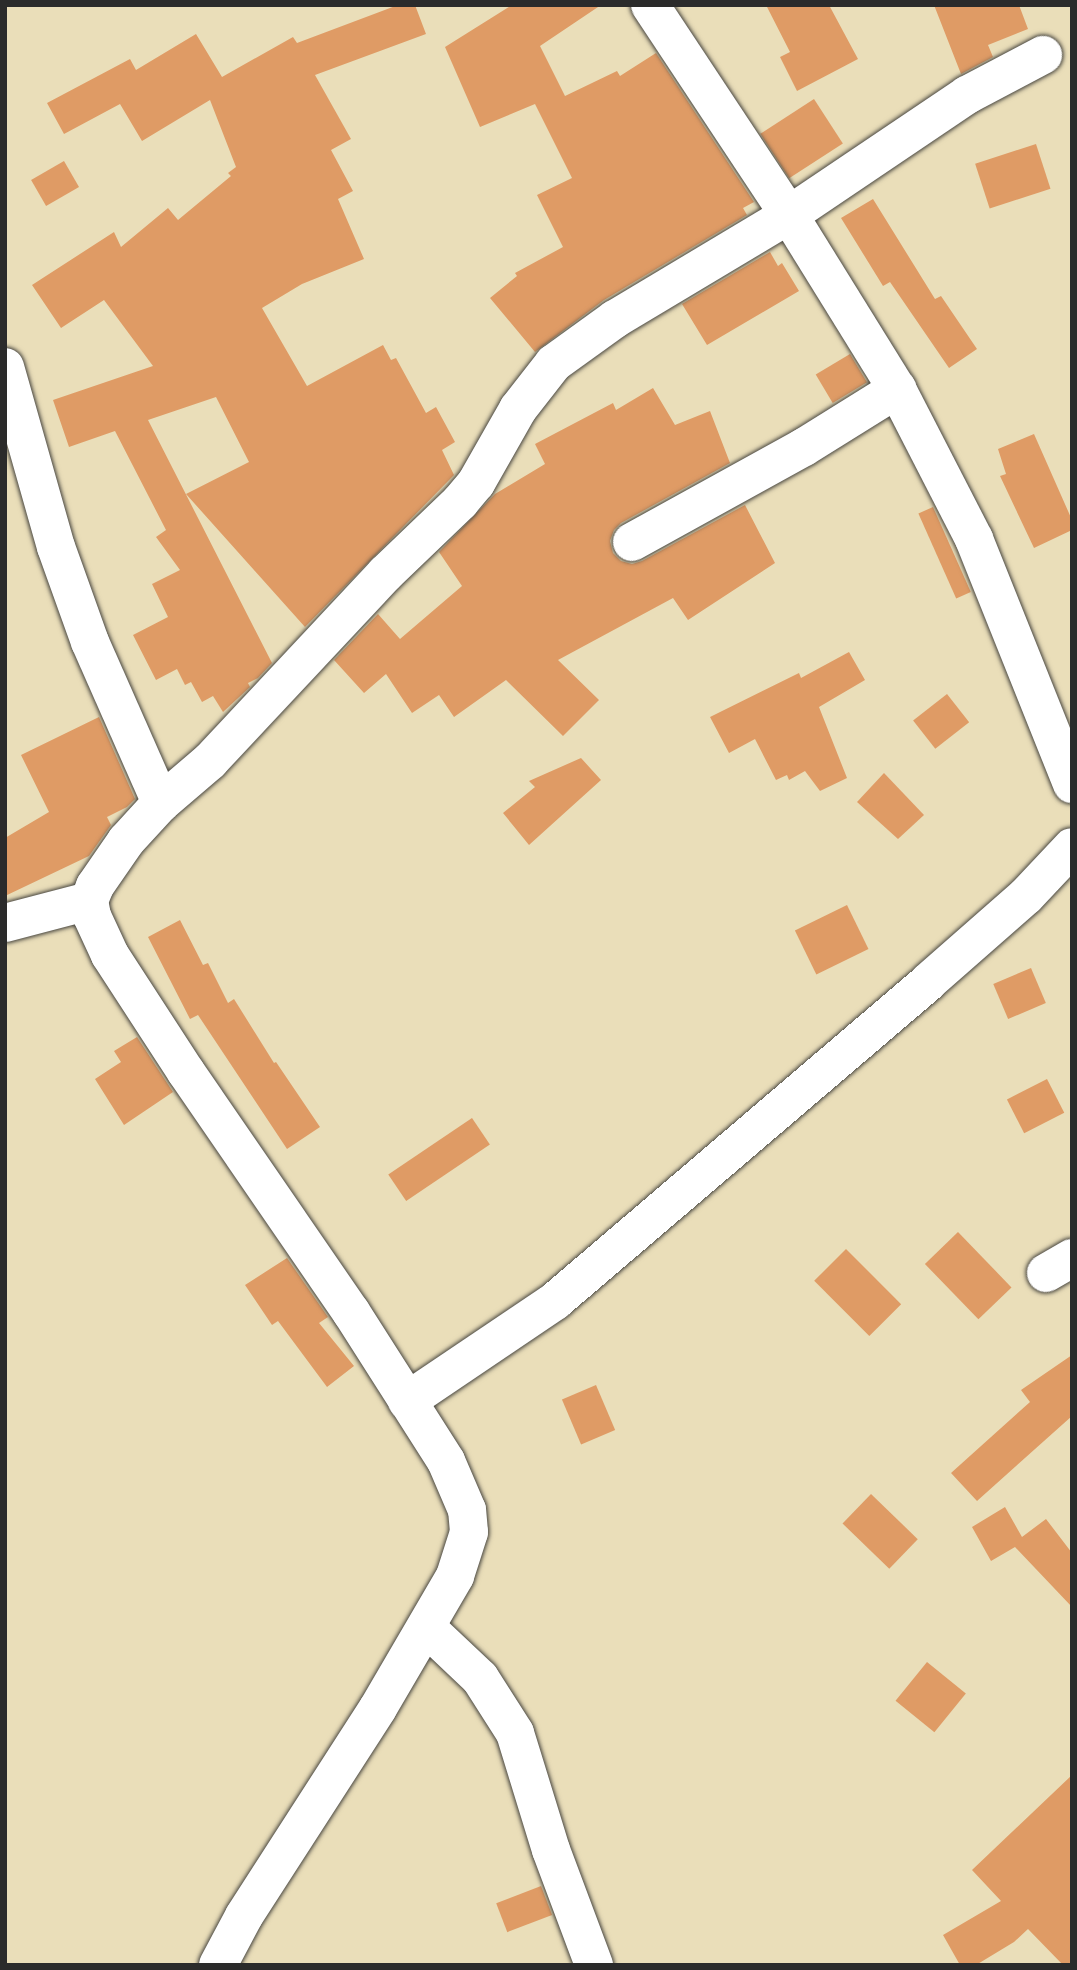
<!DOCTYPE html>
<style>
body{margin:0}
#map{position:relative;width:1077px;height:1970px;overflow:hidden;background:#eadeb9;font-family:"Libre Bodoni",serif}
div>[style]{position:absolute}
.building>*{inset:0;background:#df9b65;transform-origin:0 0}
.roads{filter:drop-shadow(0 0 2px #484640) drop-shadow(0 0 2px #484640)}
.street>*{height:38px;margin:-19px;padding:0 19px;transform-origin:19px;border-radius:19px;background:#fff}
span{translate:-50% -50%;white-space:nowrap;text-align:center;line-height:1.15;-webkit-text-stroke:5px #fdfcf7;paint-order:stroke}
.frame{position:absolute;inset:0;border:7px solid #2b2b2b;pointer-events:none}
</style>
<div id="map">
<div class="building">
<div style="clip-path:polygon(398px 5px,415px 5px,426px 34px,315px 75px,351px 139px,331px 150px,353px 191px,338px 199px,364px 259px,302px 284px,262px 308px,307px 386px,383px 345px,391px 360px,396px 358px,426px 413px,436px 407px,455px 442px,442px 450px,454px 475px,305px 627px,186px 494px,249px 462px,216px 397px,148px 420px,272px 663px,258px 678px,248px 683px,250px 687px,223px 712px,213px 696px,202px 702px,191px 682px,185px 685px,177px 669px,156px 680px,133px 635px,168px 617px,152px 584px,180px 570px,156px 537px,166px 530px,115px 431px,69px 447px,53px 400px,153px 366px,104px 300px,61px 328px,32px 285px,114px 232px,121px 247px,168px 208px,178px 220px,231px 176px,228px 173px,236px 167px,210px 100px,142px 141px,120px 104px,64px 134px,47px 103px,130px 59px,136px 70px,196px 34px,222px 77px,293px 37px,297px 43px)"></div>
<div style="clip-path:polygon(512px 5px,601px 5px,540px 46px,565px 96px,617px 71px,620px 76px,656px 53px,754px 202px,743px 208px,747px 215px,604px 300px,535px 352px,490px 298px,517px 276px,515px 273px,563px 247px,537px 195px,572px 178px,535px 104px,480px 127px,445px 47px)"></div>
<div style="clip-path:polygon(766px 5px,829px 5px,858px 59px,797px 91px,780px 57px,790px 52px)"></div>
<div style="clip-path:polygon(934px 5px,1019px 5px,1028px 29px,988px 45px,993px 57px,961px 74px)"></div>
<div style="left:814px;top:99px;width:53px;height:64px;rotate:57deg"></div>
<div style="left:1036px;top:144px;width:47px;height:64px;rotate:72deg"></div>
<div style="left:64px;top:161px;width:30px;height:38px;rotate:60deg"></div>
<div style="clip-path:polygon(873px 199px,935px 299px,941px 296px,977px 349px,949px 368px,890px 282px,883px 286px,841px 218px)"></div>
<div style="clip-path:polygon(770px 252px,778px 266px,782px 263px,799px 291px,707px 345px,682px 304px)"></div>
<div style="left:850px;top:354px;width:33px;height:40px;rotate:59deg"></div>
<div style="clip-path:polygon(653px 388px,675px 425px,710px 411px,730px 463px,621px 523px,614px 530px,610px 541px,613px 553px,621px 561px,632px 564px,642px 561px,745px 505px,775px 563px,688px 620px,673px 598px,558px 660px,599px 700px,563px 736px,506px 680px,454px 717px,439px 695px,412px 713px,386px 674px,364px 693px,334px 660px,378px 614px,400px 639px,462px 586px,439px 552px,495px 494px,545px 464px,535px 444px,613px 403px,616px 410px)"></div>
<div style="clip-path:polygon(1034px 434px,1072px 520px,1072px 530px,1034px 548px,1000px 476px,1006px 474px,998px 449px)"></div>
<div style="left:933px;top:507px;width:93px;height:16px;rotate:66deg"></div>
<div style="clip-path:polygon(849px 652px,865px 680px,819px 707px,847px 778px,820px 791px,805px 771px,789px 780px,787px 775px,776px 780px,755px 739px,729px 753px,710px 717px,799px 673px,801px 678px)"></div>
<div style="left:947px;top:694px;width:36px;height:43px;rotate:52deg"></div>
<div style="clip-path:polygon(99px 717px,135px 799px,127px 807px,107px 817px,111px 825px,89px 856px,5px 896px,5px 838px,49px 812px,21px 755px)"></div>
<div style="clip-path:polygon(581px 758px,601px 780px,529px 845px,503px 813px,535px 787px,529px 781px)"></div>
<div style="clip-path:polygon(884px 773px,924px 815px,898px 839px,857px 802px)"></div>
<div style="left:847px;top:905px;width:49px;height:58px;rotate:64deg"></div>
<div style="clip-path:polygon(180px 920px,203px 965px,208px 963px,228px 1003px,234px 999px,274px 1063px,276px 1062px,320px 1127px,287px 1149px,198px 1015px,190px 1019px,148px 937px)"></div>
<div style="left:1031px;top:968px;width:38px;height:41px;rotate:67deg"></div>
<div style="clip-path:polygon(137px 1037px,173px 1092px,124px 1125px,95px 1079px,121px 1062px,114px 1051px)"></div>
<div style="left:1047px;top:1079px;width:38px;height:45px;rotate:63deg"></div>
<div style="left:472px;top:1118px;width:32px;height:101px;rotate:56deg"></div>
<div style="left:958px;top:1232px;width:77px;height:46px;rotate:46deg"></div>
<div style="left:846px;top:1249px;width:78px;height:45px;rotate:45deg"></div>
<div style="clip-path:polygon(287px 1258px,328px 1317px,319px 1323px,354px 1366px,327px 1387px,278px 1321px,272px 1325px,245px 1285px)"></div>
<div style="clip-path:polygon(1072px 1355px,1072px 1416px,977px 1501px,951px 1473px,1030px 1402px,1021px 1390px)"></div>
<div style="left:596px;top:1385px;width:49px;height:37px;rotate:67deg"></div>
<div style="left:871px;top:1494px;width:65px;height:41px;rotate:44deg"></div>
<div style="clip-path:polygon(1005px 1507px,1022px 1537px,1046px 1519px,1072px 1553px,1072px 1607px,1015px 1547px,991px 1561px,972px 1527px)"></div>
<div style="left:927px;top:1662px;width:50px;height:50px;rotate:39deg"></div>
<div style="clip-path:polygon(1072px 1775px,1072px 1965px,1063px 1965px,1028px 1929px,1014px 1942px,976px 1965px,960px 1965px,943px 1935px,1001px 1901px,972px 1870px)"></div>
<div style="left:541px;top:1886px;width:31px;height:48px;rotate:69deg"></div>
</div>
<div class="roads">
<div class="street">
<div style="left:650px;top:5px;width:252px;rotate:56.5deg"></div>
<div style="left:789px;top:215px;width:205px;rotate:58.2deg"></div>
<div style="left:897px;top:389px;width:169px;rotate:62.8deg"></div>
<div style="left:974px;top:539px;width:264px;rotate:68.2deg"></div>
<div style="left:5px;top:367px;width:187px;rotate:74.2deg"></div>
<div style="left:56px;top:547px;width:101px;rotate:70.3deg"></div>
<div style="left:90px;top:642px;width:176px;rotate:66.2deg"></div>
<div style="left:632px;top:542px;width:196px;rotate:-28.9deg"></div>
<div style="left:804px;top:447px;width:110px;rotate:-31.9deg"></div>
<div style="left:5px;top:923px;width:87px;rotate:-14.7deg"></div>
<div style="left:1046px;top:1273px;width:30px;rotate:-30deg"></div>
<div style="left:407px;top:1401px;width:179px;rotate:-34deg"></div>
<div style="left:555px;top:1301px;width:491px;rotate:-40.5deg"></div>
<div style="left:928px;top:982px;width:130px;rotate:-41.3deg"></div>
<div style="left:1026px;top:896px;width:67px;rotate:-46.8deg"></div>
<div style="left:426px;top:1627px;width:74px;rotate:43.4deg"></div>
<div style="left:480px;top:1678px;width:65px;rotate:57.5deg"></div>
<div style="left:515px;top:1733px;width:122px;rotate:72.9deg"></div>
<div style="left:551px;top:1850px;width:123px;rotate:69.5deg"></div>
<div style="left:218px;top:1965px;width:55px;rotate:-62deg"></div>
<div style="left:244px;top:1916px;width:247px;rotate:-57.2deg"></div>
<div style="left:378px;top:1708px;width:153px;rotate:-59.7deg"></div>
<div style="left:455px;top:1576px;width:46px;rotate:-72.3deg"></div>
<div style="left:469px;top:1532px;width:22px;rotate:-95deg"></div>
<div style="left:467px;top:1510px;width:53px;rotate:-113.2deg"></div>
<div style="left:446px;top:1461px;width:177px;rotate:-122.5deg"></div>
<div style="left:351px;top:1312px;width:291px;rotate:-124.5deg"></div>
<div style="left:186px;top:1072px;width:140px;rotate:-123deg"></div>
<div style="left:110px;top:955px;width:43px;rotate:-114.8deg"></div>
<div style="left:92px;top:916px;width:15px;rotate:-101deg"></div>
<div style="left:89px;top:901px;width:16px;rotate:-68deg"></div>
<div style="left:95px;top:886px;width:55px;rotate:-55.4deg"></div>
<div style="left:126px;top:841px;width:52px;rotate:-47.4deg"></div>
<div style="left:161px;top:803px;width:65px;rotate:-40.6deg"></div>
<div style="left:210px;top:761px;width:256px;rotate:-46.9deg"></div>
<div style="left:385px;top:574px;width:104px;rotate:-43.8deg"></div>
<div style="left:460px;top:502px;width:25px;rotate:-50deg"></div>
<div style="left:476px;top:483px;width:85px;rotate:-60.4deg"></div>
<div style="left:518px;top:409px;width:58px;rotate:-52deg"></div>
<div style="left:554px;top:363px;width:75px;rotate:-35.8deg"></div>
<div style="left:615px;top:319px;width:203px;rotate:-30.9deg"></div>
<div style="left:789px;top:215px;width:215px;rotate:-34deg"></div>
<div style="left:967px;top:95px;width:86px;rotate:-27.8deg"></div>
</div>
</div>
<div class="frame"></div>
</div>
